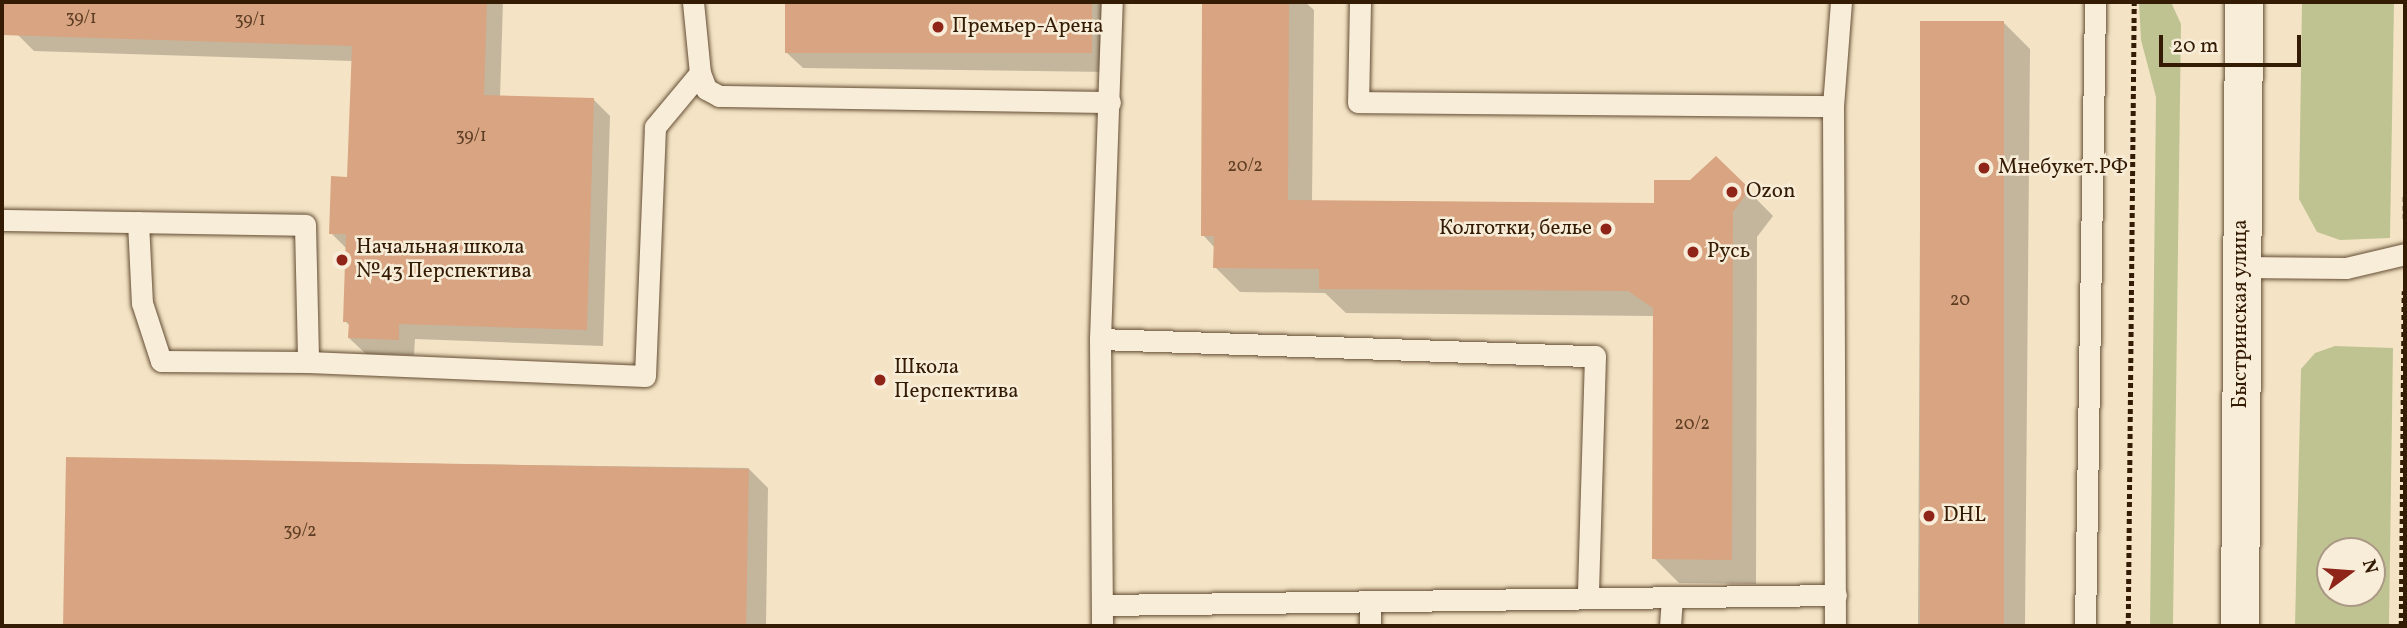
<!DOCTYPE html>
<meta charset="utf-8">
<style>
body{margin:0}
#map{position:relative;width:2407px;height:628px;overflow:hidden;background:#f4e4c5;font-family:Vollkorn,serif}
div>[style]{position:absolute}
.green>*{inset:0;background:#bfc392}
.shadow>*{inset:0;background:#0003}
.building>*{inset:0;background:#d8a481;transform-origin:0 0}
.path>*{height:4.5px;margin-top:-2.25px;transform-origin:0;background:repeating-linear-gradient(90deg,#341b04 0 5px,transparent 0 8.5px)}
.roads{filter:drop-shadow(0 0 2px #644d34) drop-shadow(0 0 2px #644d34)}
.lane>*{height:21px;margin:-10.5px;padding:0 10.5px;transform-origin:10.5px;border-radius:10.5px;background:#f8edd9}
.secondary>*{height:38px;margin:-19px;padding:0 19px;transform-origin:19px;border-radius:19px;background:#f8edd9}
.dots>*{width:19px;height:19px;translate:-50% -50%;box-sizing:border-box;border:4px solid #f8edd9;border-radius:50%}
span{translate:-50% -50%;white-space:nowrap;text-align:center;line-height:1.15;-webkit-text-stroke:5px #f8edd9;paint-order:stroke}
.number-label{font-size:18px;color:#5d3d23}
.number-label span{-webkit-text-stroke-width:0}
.poi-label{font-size:21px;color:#341b04}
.left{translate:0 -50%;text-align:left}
.right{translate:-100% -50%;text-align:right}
.street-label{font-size:21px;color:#341b04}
.frame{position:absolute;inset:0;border:4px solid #341b04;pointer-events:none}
.north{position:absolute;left:2316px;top:537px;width:70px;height:70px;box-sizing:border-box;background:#f8edd9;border:2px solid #aa9984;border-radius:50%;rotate:74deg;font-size:19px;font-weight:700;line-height:28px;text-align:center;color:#341b04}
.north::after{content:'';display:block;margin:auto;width:24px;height:32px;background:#8f2418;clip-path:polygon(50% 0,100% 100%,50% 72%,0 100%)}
.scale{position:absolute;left:2159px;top:35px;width:142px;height:32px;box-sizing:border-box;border:4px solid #341b04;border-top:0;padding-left:9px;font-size:21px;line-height:24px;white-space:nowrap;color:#341b04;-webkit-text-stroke:5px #f8edd9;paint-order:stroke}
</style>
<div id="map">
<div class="green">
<div style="clip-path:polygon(2139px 2px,2171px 2px,2181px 24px,2173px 626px,2150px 626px,2156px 97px,2141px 40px)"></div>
<div style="clip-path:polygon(2302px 2px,2394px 2px,2390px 238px,2340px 240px,2317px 232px,2299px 199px)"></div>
<div style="clip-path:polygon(evenodd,2335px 346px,2393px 348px,2389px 626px,2295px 626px,2301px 369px,2315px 353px,2335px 346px,2330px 551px,2372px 551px,2372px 593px,2330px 593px,2330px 551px)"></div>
</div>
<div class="shadow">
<div style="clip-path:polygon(19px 2px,503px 2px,500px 97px,594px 100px,610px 116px,603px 346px,415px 339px,414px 355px,366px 354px,349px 338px,350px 326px,345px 321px,347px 249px,331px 233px,349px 179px,353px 61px,34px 51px,18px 35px)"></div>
<div style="clip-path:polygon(787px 2px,1107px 2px,1107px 72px,803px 68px,786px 52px)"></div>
<div style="clip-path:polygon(1204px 2px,1305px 2px,1314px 10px,1312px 202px,1655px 204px,1691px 182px,1716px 158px,1773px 216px,1757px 237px,1756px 584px,1679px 583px,1654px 558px,1655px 316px,1346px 313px,1325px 293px,1240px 292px,1215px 267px,1215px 248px,1203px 235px)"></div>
<div style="clip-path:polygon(2004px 23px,2030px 49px,2025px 626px,1918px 626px,1921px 24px)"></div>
<div style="clip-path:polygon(68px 459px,748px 468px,768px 488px,766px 626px,66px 626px)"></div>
</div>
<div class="building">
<div style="clip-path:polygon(2px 2px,487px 2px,484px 95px,594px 98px,587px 330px,399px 324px,399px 340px,348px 338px,349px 322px,343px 322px,346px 234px,329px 234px,331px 176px,347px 177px,352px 46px,2px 35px)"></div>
<div style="left:785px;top:2px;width:307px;height:51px"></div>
<div style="clip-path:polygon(1202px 2px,1289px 2px,1288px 200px,1654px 203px,1654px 180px,1690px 180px,1716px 156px,1750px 189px,1733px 212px,1732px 560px,1652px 559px,1653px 308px,1628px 291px,1319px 289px,1319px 269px,1213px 268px,1214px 236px,1201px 236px)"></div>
<div style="left:2004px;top:21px;width:605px;height:84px;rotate:90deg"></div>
<div style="left:66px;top:457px;width:683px;height:169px;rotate:1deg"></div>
</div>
<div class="path">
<div style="left:2405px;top:219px;width:23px;rotate:-90deg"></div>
<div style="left:2128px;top:626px;width:624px;rotate:-89.45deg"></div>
<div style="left:2401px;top:626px;width:335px;rotate:-89.5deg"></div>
</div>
<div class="roads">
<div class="lane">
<div style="left:693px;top:2px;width:71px;rotate:84.4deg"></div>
<div style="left:700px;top:73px;width:17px;rotate:69deg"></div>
<div style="left:706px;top:89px;width:15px;rotate:28deg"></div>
<div style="left:719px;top:96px;width:391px;rotate:0.9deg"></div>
<div style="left:1360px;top:2px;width:100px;rotate:91.1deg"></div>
<div style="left:1358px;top:102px;width:475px;rotate:0.5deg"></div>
<div style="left:2px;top:220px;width:303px;rotate:0.9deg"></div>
<div style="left:305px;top:225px;width:137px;rotate:88.7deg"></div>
<div style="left:138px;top:222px;width:81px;rotate:87.2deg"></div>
<div style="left:142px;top:303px;width:61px;rotate:71.9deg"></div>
<div style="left:161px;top:361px;width:147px;rotate:0.4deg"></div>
<div style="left:308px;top:362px;width:337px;rotate:2.4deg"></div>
<div style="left:645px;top:376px;width:249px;rotate:-87.7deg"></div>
<div style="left:655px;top:127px;width:70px;rotate:-50.2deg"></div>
<div style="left:2241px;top:267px;width:105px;rotate:0.5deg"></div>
<div style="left:2346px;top:268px;width:61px;rotate:-13.3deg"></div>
<div style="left:1100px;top:339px;width:495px;rotate:2deg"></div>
<div style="left:1595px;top:356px;width:242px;rotate:91.7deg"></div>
<div style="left:1102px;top:605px;width:734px;rotate:-0.78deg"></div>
<div style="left:1102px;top:626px;width:287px;rotate:-90.4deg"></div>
<div style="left:1100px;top:339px;width:337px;rotate:-88deg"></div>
<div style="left:1370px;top:626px;width:25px;rotate:-90deg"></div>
<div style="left:1670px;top:626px;width:29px;rotate:-86deg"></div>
<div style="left:1835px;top:626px;width:520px;rotate:-90.22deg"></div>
<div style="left:1833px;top:106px;width:104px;rotate:-85.6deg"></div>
<div style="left:2085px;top:626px;width:624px;rotate:-89.08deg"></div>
</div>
<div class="secondary">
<div style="left:2240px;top:626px;width:624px;rotate:-89.63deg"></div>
</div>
</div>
<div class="dots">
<div style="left:938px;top:27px;background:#8f2418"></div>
<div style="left:1984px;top:168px;background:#8f2418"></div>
<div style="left:1732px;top:192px;background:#8f2418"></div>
<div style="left:1606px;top:229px;background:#8f2418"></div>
<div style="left:1693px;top:252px;background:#8f2418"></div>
<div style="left:342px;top:260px;background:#8f2418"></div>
<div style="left:880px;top:380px;background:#8f2418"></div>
<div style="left:1929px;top:516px;background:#8f2418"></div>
</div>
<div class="number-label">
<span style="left:81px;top:19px">39/1</span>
<span style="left:250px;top:21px">39/1</span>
<span style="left:471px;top:137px">39/1</span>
<span style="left:1245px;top:167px">20/2</span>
<span style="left:1960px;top:301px">20</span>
<span style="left:1692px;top:425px">20/2</span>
<span style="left:300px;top:532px">39/2</span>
</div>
<div class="poi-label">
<span class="left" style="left:952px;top:27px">Премьер-Арена</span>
<span class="left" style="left:1998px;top:168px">Мнебукет.РФ</span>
<span class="left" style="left:1746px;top:192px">Ozon</span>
<span class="right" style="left:1592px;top:229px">Колготки, белье</span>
<span class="left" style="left:356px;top:260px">Начальная школа<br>№43 Перспектива</span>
<span class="left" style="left:1707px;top:252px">Русь</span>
<span class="left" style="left:894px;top:380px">Школа<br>Перспектива</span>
<span class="left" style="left:1943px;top:516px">DHL</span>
</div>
<div class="street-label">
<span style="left:2241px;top:314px;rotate:-90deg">Быстринская улица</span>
</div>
<div class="frame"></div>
<div class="north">N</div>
<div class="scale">20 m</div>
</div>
